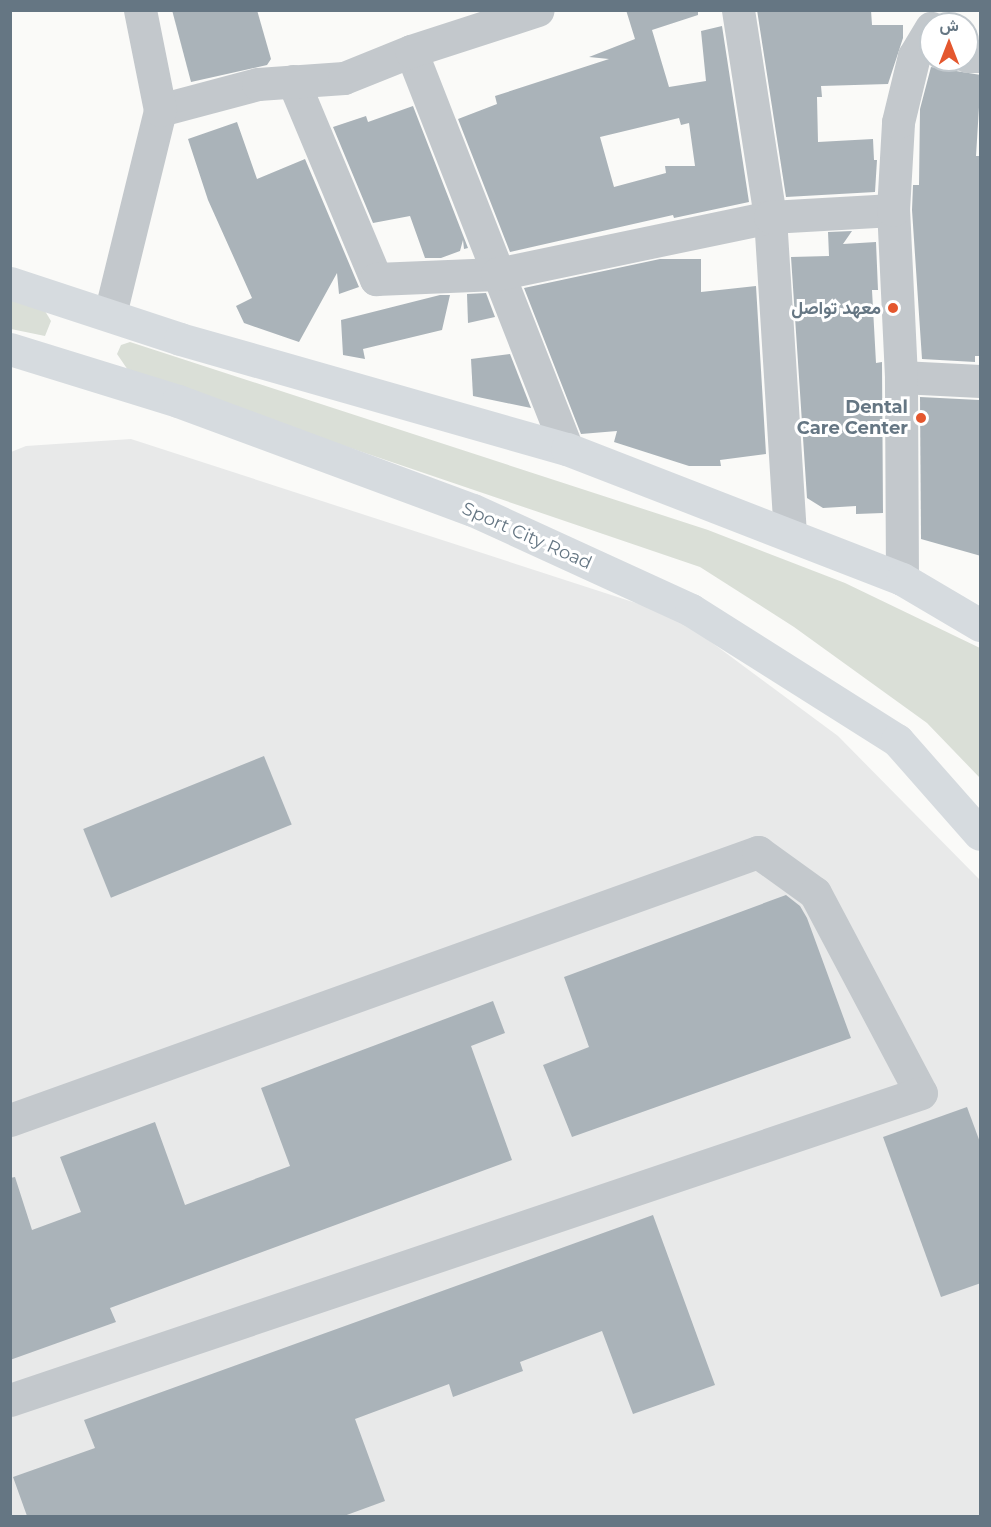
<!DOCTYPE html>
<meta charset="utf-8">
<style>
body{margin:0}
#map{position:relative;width:991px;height:1527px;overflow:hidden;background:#fafaf8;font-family:Montserrat,Vazirmatn,sans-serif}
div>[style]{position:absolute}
.built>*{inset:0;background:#e8e9e9}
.green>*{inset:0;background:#dadfd7}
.building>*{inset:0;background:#aab3b9;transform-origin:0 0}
.minor>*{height:33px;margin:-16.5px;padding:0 16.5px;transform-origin:16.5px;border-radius:16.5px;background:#c3c8cc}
.major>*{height:33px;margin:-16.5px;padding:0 16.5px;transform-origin:16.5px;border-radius:16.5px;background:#d6dbdf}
.dots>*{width:16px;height:16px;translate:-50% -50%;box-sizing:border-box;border:3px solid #fff;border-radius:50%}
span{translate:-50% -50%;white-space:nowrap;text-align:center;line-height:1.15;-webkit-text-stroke:6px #fff;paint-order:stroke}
.poi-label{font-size:18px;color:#657683;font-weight:700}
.right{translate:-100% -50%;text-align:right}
.street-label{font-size:18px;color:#657683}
.frame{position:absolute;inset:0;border:12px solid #657683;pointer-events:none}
.north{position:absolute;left:919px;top:12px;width:60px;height:60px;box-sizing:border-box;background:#fff;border:2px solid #c1c8cd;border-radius:50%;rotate:0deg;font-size:16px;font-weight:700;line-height:24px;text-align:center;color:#657683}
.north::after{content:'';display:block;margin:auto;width:21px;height:27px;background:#e4572e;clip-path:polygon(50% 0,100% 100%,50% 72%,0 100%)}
</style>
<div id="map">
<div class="built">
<div style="clip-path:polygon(131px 439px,676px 616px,838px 736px,980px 880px,980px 1516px,11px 1516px,11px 452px,26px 446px)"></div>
</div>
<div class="green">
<div style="clip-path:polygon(11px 300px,45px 311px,51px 321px,45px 336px,11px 329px)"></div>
<div style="clip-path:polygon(130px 342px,708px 530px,845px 583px,980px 648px,980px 778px,927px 723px,794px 627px,700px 567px,130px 373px,117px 354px,121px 345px)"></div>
</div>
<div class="building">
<div style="clip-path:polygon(172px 10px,257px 10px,271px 59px,267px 65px,191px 82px)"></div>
<div style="clip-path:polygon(evenodd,626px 10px,698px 10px,698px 15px,652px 30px,669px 87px,706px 81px,701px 31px,722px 26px,749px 202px,674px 218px,673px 215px,510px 252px,458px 119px,497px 104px,495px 96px,609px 59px,589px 57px,635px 39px,626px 10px,679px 118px,681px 125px,689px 123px,695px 166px,665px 166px,666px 173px,614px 187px,600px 137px,679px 118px)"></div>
<div style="clip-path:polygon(757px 10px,871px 10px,872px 25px,903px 25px,903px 38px,888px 84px,821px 86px,822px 97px,817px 97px,818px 142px,873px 139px,874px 160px,877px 160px,875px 192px,786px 197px)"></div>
<div style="clip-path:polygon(931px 67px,981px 75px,976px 156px,980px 156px,981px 356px,975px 356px,975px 362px,922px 359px,912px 210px,913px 185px,919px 185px,920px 109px)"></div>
<div style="clip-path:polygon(413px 106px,468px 248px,464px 249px,463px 240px,460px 251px,441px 258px,425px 258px,410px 216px,373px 223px,333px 127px,366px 116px,368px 122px)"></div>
<div style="clip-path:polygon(237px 122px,257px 179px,305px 159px,359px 287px,339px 294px,337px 273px,299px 342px,244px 323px,236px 306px,252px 298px,208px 200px,188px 139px)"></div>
<div style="clip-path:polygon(852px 231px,843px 244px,876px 242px,878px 290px,872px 290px,876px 363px,882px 362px,883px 513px,856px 514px,856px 506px,823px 508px,807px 498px,791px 257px,829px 256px,828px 232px)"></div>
<div style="clip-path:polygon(660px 259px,701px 259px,701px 292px,756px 286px,766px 454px,720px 460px,721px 466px,689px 466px,614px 442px,617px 431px,581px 434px,524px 288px)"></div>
<div style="clip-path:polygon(486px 293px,495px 317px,468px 323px,467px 294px)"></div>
<div style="clip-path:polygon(440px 295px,450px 295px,442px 330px,363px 349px,365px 359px,343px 355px,341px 320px)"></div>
<div style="clip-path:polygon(510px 354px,531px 408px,473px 396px,471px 359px)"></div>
<div style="clip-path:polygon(920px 397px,979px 400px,981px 556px,921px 539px)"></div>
<div style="left:264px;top:756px;width:74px;height:195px;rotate:68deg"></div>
<div style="clip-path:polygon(786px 895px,800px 906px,807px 918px,851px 1038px,572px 1137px,543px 1065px,589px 1047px,564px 977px)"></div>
<div style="clip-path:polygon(493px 1001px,505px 1033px,471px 1046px,512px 1160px,110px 1308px,116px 1322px,10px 1360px,10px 1178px,15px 1177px,32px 1230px,81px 1212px,60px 1157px,155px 1122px,185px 1205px,290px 1166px,261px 1088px)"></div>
<div style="clip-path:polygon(967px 1107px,981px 1145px,981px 1283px,941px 1297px,883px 1137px)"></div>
<div style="clip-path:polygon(653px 1215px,715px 1385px,633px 1414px,602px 1331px,520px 1362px,523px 1371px,453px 1397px,449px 1384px,355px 1419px,385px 1501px,344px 1516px,27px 1516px,13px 1477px,95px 1448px,84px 1420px)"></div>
</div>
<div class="minor">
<div style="left:738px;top:10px;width:209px;rotate:81.2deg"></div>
<div style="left:770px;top:217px;width:317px;rotate:86.4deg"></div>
<div style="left:411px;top:51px;width:427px;rotate:68.6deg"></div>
<div style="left:967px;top:56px;width:13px"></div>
<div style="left:293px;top:81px;width:215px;rotate:67.3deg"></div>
<div style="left:376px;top:279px;width:121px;rotate:-2.4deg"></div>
<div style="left:497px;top:274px;width:279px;rotate:-11.8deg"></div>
<div style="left:770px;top:217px;width:123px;rotate:-3.3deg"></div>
<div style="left:160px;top:110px;width:101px;rotate:-14.9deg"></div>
<div style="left:258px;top:84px;width:86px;rotate:-4deg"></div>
<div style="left:344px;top:78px;width:72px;rotate:-21.9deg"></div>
<div style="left:411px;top:51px;width:133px;rotate:-17.9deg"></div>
<div style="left:110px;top:314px;width:210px;rotate:-76.2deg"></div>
<div style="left:160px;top:110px;width:102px;rotate:-101.3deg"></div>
<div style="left:901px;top:377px;width:79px;rotate:2.9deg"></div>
<div style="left:902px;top:579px;width:202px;rotate:-90.3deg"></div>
<div style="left:901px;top:377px;width:167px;rotate:-92.7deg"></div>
<div style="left:893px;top:210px;width:88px;rotate:-86.7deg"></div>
<div style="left:898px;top:122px;width:68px;rotate:-76.4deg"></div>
<div style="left:914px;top:56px;width:33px;rotate:-59deg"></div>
<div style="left:10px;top:1120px;width:795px;rotate:-19.71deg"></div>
<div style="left:758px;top:852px;width:70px;rotate:35.7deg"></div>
<div style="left:815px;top:893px;width:226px;rotate:62.1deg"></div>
<div style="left:921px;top:1093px;width:961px;rotate:161.38deg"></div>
</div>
<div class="major">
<div style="left:10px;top:283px;width:179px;rotate:18.2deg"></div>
<div style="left:180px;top:339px;width:402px;rotate:15.9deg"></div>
<div style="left:567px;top:449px;width:359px;rotate:21.2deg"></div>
<div style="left:902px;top:579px;width:91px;rotate:30.5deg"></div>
<div style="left:10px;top:349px;width:176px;rotate:17.2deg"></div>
<div style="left:178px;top:401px;width:314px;rotate:20.3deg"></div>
<div style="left:473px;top:510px;width:240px;rotate:24.6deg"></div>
<div style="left:691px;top:610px;width:244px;rotate:32.3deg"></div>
<div style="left:897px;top:740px;width:125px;rotate:48.6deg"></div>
</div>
<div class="dots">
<div style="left:893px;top:308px;background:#e4572e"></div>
<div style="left:921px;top:418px;background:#e4572e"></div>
</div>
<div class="poi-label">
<span class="right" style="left:881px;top:308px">معهد تواصل</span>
<span class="right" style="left:908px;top:418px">Dental<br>Care Center</span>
</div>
<div class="street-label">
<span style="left:527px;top:536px;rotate:24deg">Sport City Road</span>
</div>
<div class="frame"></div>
<div class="north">ش</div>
</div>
